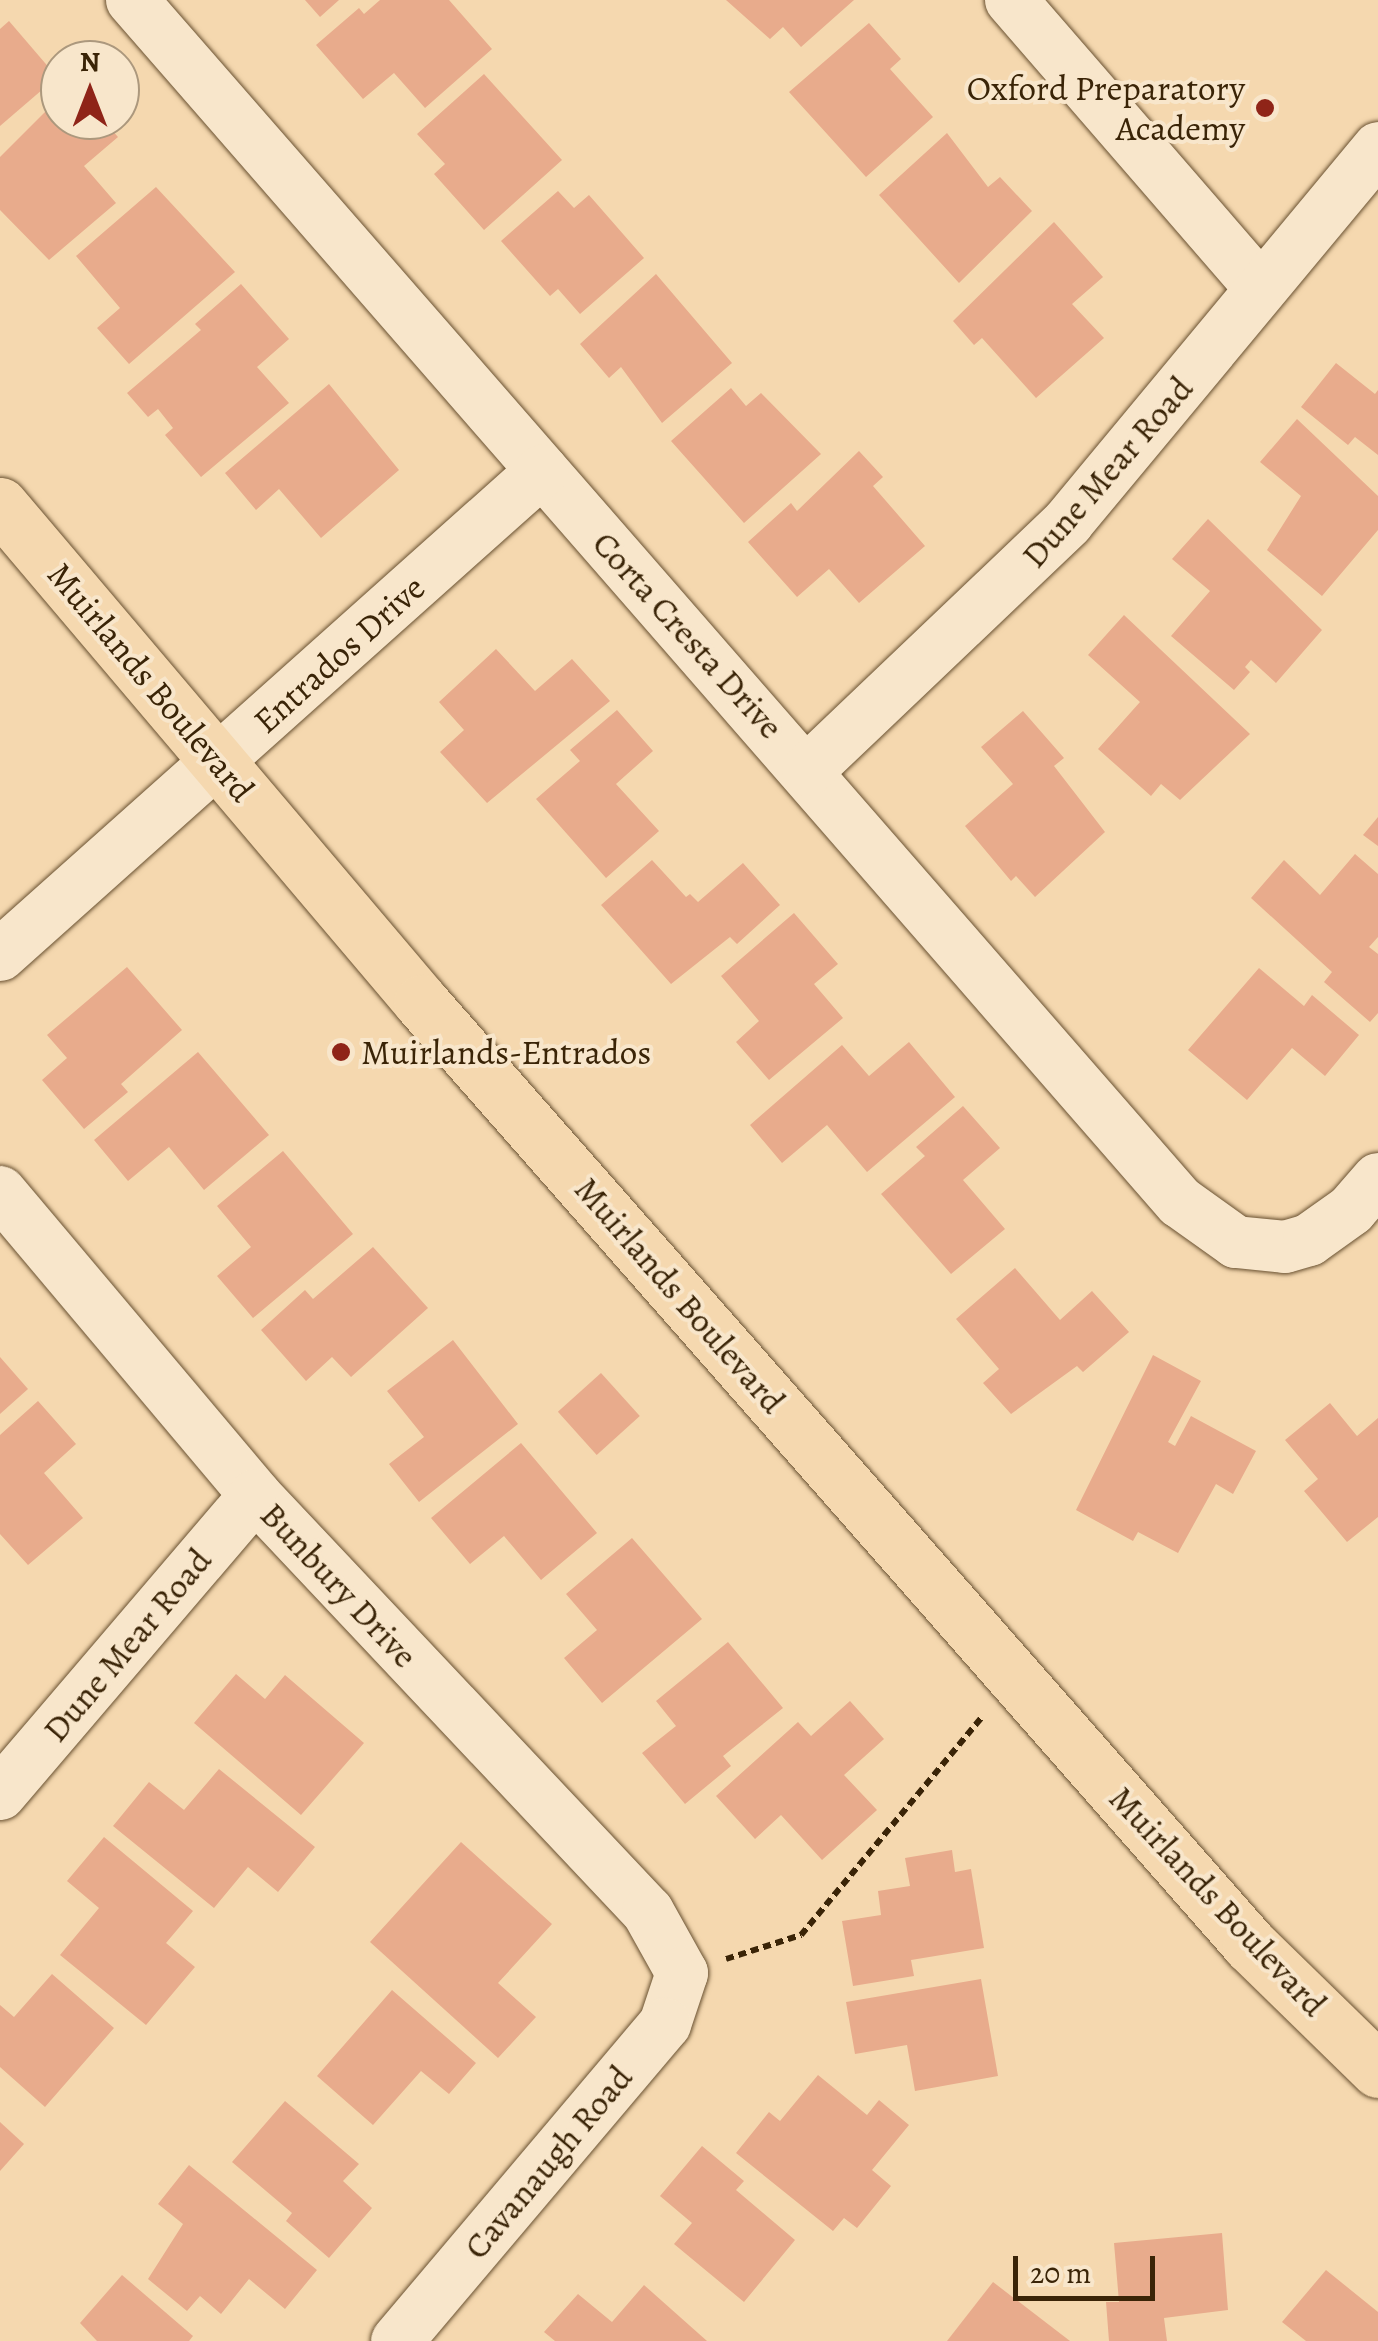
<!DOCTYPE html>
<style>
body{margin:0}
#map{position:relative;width:1378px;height:2341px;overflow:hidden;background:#f5d8af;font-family:Alegreya,serif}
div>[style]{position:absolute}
.building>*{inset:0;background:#e8ab8c;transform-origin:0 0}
.path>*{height:6px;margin-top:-3px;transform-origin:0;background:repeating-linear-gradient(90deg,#3a2407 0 8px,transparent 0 13px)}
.roads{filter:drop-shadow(0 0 2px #695131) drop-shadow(0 0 2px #695131)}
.minor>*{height:52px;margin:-26px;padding:0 26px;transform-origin:26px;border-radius:26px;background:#f8e6cb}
.major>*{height:55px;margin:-27.5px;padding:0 27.5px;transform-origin:27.5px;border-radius:27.5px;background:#f5d8af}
.dots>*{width:28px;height:28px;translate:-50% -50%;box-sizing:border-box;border:5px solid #f8e6cb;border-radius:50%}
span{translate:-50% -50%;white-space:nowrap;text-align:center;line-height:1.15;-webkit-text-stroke:8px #f8e6cb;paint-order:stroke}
.poi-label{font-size:35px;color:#3a2407}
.right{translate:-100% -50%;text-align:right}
.left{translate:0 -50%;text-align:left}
.street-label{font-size:35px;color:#3a2407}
.north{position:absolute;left:40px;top:40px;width:100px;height:100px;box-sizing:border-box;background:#f8e6cb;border:2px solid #ac987d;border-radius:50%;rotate:0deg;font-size:28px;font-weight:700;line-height:40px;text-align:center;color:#3a2407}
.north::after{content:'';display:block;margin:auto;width:35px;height:45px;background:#8f2418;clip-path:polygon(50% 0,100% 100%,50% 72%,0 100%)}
.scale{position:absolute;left:1013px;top:2256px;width:142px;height:45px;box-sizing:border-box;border:5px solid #3a2407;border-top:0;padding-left:12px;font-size:30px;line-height:35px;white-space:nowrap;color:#3a2407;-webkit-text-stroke:8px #f8e6cb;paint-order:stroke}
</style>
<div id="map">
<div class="building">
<div style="clip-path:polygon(305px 0,339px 0,320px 17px)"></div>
<div style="clip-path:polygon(380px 0,449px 0,492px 49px,425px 108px,394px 73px,363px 99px,316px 45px,359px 8px,364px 14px)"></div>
<div style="clip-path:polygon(726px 0,854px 0,801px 47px,783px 27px,770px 39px)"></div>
<div style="clip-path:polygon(9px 21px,57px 77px,0 126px,0 29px)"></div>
<div style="clip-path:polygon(869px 23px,901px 59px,890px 69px,933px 117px,866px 177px,789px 92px)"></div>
<div style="clip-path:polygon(484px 74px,562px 160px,484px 230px,434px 174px,445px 164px,417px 134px)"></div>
<div style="clip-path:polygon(60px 97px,60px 120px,103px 120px,118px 137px,84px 166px,116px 203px,49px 260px,0 210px,0 157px)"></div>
<div style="clip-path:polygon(947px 133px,988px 187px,1000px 177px,1032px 211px,959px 283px,879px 195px)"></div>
<div style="clip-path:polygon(156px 187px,235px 272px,129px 364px,97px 328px,120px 308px,76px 256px)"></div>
<div style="clip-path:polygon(558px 191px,574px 208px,589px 195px,644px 258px,580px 314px,558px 289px,550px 296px,501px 241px)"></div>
<div style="clip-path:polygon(1054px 222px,1103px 277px,1072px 304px,1104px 338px,1036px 398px,982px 338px,974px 345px,953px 321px)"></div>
<div style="clip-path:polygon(656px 274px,732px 363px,662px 423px,621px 367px,609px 378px,580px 344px)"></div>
<div style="clip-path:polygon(241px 284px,289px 339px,257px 367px,289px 403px,201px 477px,165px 435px,173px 428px,158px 409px,148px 417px,127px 393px,201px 330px,195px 324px)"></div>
<div style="clip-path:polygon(1336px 363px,1375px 394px,1378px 390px,1378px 455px,1355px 437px,1348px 445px,1301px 407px)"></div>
<div style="clip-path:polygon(329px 384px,399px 470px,321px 538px,279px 489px,256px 510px,225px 473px)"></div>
<div style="clip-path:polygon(731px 388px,746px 406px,761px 393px,821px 454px,744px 523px,671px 441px)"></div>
<div style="clip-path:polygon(1297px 419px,1378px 496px,1378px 530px,1322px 596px,1267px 550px,1301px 496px,1260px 462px)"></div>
<div style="clip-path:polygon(859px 451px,883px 477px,873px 486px,925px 546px,859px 603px,829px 569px,797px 597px,748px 542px,791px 503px,797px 511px)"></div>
<div style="clip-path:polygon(1208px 519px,1322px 630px,1276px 683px,1251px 660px,1245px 667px,1250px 672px,1234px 690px,1171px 636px,1210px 591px,1172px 559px)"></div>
<div style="clip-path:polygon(1124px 615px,1250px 734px,1180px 800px,1161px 784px,1151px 796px,1098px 749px,1140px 702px,1088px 655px)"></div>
<div style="clip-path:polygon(496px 649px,535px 691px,572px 659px,610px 701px,487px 803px,440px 752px,464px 730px,439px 702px)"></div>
<div style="clip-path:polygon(617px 710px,653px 751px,616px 784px,659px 831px,606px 878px,536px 799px,580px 761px,570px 750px)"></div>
<div style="clip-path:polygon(1023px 711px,1064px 758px,1054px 766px,1105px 832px,1035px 897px,1016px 876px,1011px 881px,965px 826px,1013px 784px,981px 747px)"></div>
<div style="clip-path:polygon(1378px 817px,1378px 846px,1363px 835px)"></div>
<div style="clip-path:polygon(1355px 854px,1378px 874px,1378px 937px,1369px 947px,1378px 954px,1378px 1013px,1370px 1022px,1324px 982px,1332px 972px,1251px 898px,1284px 860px,1320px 895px)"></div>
<div style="clip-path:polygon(652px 860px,686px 897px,690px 894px,698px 902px,743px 863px,780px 905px,737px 944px,730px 937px,671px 984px,601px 905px)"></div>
<div style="clip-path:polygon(794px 913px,838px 964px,814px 984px,843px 1018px,769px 1080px,736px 1042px,759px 1021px,721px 976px)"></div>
<div style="clip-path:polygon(127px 967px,182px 1030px,121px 1084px,128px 1092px,84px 1129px,42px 1080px,67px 1058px,47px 1035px)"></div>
<div style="clip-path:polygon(1259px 968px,1304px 1006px,1312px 995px,1359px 1035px,1325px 1076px,1292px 1048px,1247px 1100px,1188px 1050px)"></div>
<div style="clip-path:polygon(909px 1042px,955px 1097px,867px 1172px,827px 1125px,782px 1163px,750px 1125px,842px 1045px,869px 1076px)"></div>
<div style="clip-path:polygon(198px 1052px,269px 1135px,204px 1190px,169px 1147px,128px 1181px,94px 1140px)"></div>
<div style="clip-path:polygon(963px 1106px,1000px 1148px,963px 1180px,1005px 1229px,951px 1274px,881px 1194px,925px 1156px,916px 1147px)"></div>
<div style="clip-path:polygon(283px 1151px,353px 1234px,253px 1318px,217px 1276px,251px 1247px,217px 1206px)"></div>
<div style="clip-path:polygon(373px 1247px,428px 1308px,351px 1377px,332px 1357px,306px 1381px,261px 1330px,305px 1290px,313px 1299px)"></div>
<div style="clip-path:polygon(1015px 1268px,1060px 1320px,1092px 1291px,1129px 1332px,1083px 1372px,1077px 1366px,1011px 1414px,983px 1383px,999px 1369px,956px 1319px)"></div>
<div style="clip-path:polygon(453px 1340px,518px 1424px,419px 1502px,389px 1464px,424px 1437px,387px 1391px)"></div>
<div style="clip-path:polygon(1153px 1355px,1201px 1381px,1168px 1442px,1175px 1446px,1191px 1416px,1256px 1451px,1233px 1494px,1216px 1484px,1178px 1553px,1138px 1532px,1133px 1541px,1076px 1510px)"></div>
<div style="clip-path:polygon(0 1357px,28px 1389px,0 1414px)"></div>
<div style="left:601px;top:1373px;width:58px;height:58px;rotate:48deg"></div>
<div style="clip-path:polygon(38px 1401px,76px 1444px,44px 1473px,83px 1518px,28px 1565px,0 1534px,0 1435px)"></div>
<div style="clip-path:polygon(1330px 1403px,1357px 1436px,1378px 1418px,1378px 1517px,1347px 1542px,1304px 1491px,1318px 1479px,1285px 1440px)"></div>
<div style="clip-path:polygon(521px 1443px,597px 1533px,541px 1580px,504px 1536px,470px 1564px,431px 1518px)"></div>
<div style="clip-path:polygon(632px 1538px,702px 1619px,602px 1703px,564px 1658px,597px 1630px,566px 1594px)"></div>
<div style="clip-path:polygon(728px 1642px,783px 1708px,723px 1756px,731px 1766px,685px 1804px,642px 1753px,676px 1726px,656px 1701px)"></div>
<div style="clip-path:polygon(236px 1674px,265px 1699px,285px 1675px,364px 1743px,301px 1815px,194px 1723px)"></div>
<div style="clip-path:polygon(850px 1701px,884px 1739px,844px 1775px,877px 1810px,822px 1860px,781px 1815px,755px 1839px,716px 1796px,798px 1722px,811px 1736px)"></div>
<div style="clip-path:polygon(219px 1769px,315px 1847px,278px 1892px,248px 1867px,214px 1908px,113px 1826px,149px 1782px,184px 1810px)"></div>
<div style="clip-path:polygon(104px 1837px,193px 1911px,166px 1943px,195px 1967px,146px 2025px,60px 1955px,99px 1908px,67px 1881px)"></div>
<div style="clip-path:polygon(461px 1842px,552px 1924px,498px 1983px,536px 2017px,498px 2058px,370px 1942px)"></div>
<div style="clip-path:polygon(952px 1850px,955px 1872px,971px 1869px,984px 1948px,911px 1960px,914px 1976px,853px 1986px,842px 1921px,881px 1915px,878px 1891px,910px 1886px,905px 1858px)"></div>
<div style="clip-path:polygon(52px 1974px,114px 2028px,45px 2107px,0 2067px,0 2005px,14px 2017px)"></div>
<div style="clip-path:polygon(981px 1979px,998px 2076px,915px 2091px,907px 2045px,855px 2054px,846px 2002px)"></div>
<div style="clip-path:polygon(392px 1990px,476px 2063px,449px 2094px,421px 2071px,373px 2125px,317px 2076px)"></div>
<div style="clip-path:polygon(818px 2075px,867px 2115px,879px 2100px,909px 2125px,872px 2170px,891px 2186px,857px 2228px,844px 2218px,833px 2231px,736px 2153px,769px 2112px,780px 2121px)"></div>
<div style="clip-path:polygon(285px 2101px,359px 2164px,343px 2181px,372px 2208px,329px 2258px,286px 2221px,292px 2213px,232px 2162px)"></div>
<div style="clip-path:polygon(0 2122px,24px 2144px,0 2171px)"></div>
<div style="clip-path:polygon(702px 2146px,744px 2181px,736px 2190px,795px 2240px,744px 2302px,674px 2244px,692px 2223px,660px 2196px)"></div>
<div style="clip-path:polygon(189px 2165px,317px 2270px,285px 2309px,249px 2279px,221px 2314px,200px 2296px,187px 2311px,148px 2279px,183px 2224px,158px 2204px)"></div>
<div style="clip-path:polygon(1222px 2233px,1228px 2310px,1164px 2318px,1167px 2341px,1109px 2341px,1106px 2302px,1119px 2302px,1114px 2243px)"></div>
<div style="clip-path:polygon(1326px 2270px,1378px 2312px,1378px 2341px,1306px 2341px,1282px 2322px)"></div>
<div style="clip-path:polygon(122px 2275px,193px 2336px,189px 2341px,97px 2341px,80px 2323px)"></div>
<div style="clip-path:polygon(993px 2282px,1070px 2341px,947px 2341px)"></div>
<div style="clip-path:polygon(644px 2285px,707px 2341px,555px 2341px,544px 2332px,578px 2294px,612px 2322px)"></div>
</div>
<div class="path">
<div style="left:726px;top:1959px;width:79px;rotate:-17.7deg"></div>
<div style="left:801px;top:1935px;width:283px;rotate:-50.3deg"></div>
</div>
<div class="roads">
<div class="minor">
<div style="left:132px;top:0;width:1595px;rotate:48.92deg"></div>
<div style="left:1180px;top:1202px;width:69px;rotate:35.5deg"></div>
<div style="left:1236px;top:1242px;width:49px;rotate:5.8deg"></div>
<div style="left:1285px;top:1247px;width:25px;rotate:-16deg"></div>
<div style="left:1309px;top:1240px;width:52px;rotate:-35.5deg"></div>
<div style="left:1351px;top:1210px;width:41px;rotate:-48.9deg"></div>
<div style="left:1011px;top:0;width:380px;rotate:49.1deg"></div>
<div style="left:808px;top:770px;width:359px;rotate:-43.6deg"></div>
<div style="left:1068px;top:522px;width:486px;rotate:-50.3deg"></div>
<div style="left:0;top:955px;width:727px;rotate:-41.76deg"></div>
<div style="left:0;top:1192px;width:396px;rotate:49.9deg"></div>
<div style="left:255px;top:1495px;width:573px;rotate:46.7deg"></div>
<div style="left:648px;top:1912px;width:70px;rotate:60.9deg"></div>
<div style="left:682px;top:1973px;width:54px;rotate:108.4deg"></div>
<div style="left:665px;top:2024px;width:415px;rotate:130.2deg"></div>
<div style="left:0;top:1794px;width:393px;rotate:-49.5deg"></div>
</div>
<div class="major">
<div style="left:0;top:505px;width:651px;rotate:49.73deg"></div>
<div style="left:421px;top:1002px;width:1256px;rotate:48.68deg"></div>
<div style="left:1250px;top:1945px;width:179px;rotate:44.3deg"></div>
</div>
</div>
<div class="dots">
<div style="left:1265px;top:108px;background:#8f2418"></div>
<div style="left:341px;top:1052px;background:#8f2418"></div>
</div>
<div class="poi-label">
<span class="right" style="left:1245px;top:108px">Oxford Preparatory<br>Academy</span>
<span class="left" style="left:361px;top:1052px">Muirlands-Entrados</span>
</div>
<div class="street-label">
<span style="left:1107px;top:472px;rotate:-49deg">Dune Mear Road</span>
<span style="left:688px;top:635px;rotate:48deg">Corta Cresta Drive</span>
<span style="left:339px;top:654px;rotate:-42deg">Entrados Drive</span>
<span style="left:151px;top:682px;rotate:50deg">Muirlands Boulevard</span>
<span style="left:680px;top:1295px;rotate:49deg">Muirlands Boulevard</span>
<span style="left:339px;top:1585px;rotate:47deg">Bunbury Drive</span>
<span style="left:127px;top:1645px;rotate:-50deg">Dune Mear Road</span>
<span style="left:1218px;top:1901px;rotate:47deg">Muirlands Boulevard</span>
<span style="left:548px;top:2162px;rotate:-50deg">Cavanaugh Road</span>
</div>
<div class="north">N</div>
<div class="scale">20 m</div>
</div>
